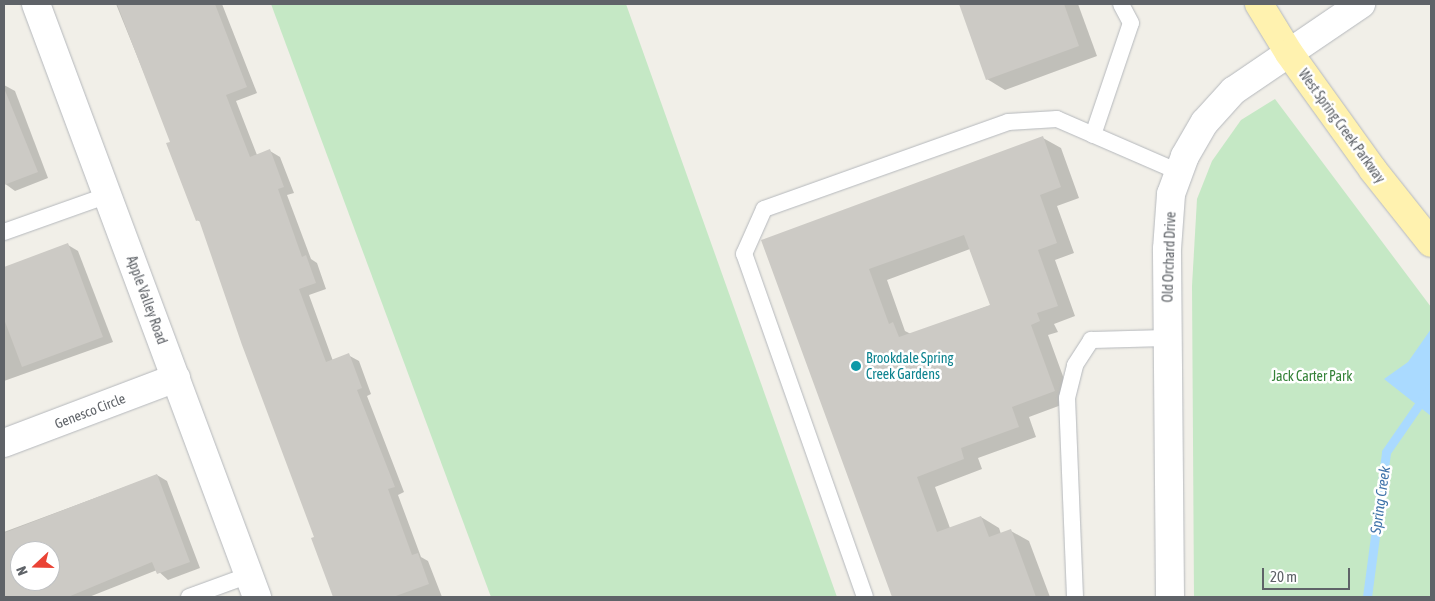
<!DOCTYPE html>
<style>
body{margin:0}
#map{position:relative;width:1435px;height:601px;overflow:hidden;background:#f1efe8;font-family:"Asap Condensed",sans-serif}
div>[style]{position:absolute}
.green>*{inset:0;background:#c5e8c5}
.water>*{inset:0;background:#aadaff}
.shadow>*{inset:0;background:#0003}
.stream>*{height:9px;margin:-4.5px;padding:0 4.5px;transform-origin:4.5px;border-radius:4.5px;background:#aadaff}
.building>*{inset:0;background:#cccac5}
.roads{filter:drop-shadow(0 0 1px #b5b8bc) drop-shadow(0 0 1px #b5b8bc)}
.lane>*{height:16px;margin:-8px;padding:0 8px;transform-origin:8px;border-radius:8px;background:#fff}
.street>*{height:28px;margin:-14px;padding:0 14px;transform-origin:14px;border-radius:14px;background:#fff}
.secondary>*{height:28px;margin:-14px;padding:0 14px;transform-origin:14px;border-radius:14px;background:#fff}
.primary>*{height:28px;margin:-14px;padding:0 14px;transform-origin:14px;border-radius:14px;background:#fff2af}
.dots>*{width:14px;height:14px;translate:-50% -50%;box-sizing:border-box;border:2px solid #fff;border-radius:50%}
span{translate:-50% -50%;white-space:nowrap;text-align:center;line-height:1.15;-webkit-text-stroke:5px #fff;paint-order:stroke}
.street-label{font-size:14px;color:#5f6368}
.culture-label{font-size:14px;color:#0d838f}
.left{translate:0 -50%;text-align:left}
.park-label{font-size:14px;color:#348238}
.water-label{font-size:15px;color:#4174aa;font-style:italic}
.frame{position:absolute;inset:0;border:5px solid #5f6368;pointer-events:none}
.north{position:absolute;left:10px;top:541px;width:50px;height:50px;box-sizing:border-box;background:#fff;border:1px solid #bfc1c3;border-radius:50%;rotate:249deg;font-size:14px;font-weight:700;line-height:20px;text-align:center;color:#5f6368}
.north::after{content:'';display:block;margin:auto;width:18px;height:22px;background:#ea4335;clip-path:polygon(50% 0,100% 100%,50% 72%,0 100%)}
.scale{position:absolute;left:1262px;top:568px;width:88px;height:22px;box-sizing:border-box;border:2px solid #5f6368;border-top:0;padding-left:6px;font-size:15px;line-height:18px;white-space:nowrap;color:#5f6368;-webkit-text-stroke:4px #fff;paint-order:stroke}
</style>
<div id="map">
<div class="green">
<div style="clip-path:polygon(271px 4px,626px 4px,837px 597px,491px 597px)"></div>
<div style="clip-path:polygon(1275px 99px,1431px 307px,1431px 597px,1194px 597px,1192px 286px,1197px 199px,1212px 161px,1241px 120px)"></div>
</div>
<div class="water">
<div style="clip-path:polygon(1431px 329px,1431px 416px,1384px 379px,1408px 362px)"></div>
</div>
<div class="shadow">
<div style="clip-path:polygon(116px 4px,222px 4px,257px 93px,236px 101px,257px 155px,270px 151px,280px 157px,294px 193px,287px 195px,311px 259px,317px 263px,326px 289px,309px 295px,333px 361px,348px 355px,359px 361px,371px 394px,367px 396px,404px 492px,398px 495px,421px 557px,428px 561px,442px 597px,334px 597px,313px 539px,316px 538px,201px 222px,197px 220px,172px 142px)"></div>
<div style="clip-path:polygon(960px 4px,1078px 4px,1097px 56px,1005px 90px,987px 79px)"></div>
<div style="clip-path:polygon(4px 85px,15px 91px,48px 178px,15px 191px,4px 183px)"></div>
<div style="clip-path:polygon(evenodd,1043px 138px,1061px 148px,1079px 198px,1057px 206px,1074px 253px,1055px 260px,1075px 316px,1054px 324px,1058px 332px,1048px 335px,1072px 401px,1029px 417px,1036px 437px,978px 458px,982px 469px,935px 487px,950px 528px,981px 517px,999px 528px,1001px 534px,1011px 531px,1029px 541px,1050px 597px,893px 597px,763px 241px,1043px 138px,970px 249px,991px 305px,911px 334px,905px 331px,887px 280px,970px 249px)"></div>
<div style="clip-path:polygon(68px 245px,78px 251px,113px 342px,4px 381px,4px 269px)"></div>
<div style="clip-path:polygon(evenodd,157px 475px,167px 481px,200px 568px,168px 580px,157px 570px,89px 597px,4px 597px,4px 532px,157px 475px,20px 551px,50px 551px,50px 581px,20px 581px,20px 551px)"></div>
</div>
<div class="stream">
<div style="left:1367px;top:597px;width:146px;rotate:-82.5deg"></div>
<div style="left:1386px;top:452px;width:79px;rotate:-55.3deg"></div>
</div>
<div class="building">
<div style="clip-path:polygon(117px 4px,215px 4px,247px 87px,226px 95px,250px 157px,270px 149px,284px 187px,278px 189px,302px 257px,306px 255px,316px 283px,299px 289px,326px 362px,349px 353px,362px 388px,357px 390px,395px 487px,388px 489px,412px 555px,418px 553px,429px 584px,393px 597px,333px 597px,311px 538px,314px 537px,242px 345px,199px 220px,196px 221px,166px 143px,170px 142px)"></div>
<div style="clip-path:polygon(959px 4px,1064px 4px,1079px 46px,986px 80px)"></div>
<div style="clip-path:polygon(4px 88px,38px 172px,4px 185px)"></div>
<div style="clip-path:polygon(evenodd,1043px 136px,1061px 187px,1040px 195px,1057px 243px,1038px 250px,1058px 306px,1037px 313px,1040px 321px,1031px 325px,1055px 391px,1012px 407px,1019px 427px,961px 448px,964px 459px,917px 477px,937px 532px,981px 516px,989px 537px,1011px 529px,1036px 597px,892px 597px,761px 240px,1043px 136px,964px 235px,990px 305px,899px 337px,893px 322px,889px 324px,869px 269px,964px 235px)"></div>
<div style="clip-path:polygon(68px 243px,103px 337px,22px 367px,4px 319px,4px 267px)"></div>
<div style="clip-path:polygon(evenodd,157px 474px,190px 562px,157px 574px,152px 562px,68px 597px,4px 597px,4px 533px,157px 474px,20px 551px,50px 551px,50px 581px,20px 581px,20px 551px)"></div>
</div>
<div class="roads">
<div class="lane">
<div style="left:1093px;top:135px;width:118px;rotate:-71.3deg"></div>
<div style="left:1131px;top:23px;width:21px;rotate:-118deg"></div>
<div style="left:4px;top:232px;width:110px;rotate:-19.6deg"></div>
<div style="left:189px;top:597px;width:64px;rotate:-20.1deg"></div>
<div style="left:865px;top:597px;width:364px;rotate:-109.4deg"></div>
<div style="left:744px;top:254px;width:49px;rotate:-66deg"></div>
<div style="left:764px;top:209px;width:259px;rotate:-19.6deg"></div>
<div style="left:1008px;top:122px;width:49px;rotate:-3.5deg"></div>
<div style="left:1057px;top:119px;width:133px;rotate:23.5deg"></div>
<div style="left:1075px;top:597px;width:199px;rotate:-92.3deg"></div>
<div style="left:1067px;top:398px;width:34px;rotate:-76deg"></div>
<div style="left:1075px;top:365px;width:30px;rotate:-57deg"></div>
<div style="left:1091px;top:340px;width:76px;rotate:-1.5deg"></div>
</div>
<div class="street">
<div style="left:36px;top:4px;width:633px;rotate:69.56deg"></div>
<div style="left:4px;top:443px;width:184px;rotate:-20.7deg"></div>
</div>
<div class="secondary">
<div style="left:1170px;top:597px;width:348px;rotate:-90.5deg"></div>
<div style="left:1167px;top:249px;width:55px;rotate:-85.8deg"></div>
<div style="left:1171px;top:194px;width:40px;rotate:-69.8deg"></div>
<div style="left:1185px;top:156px;width:39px;rotate:-60deg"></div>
<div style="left:1205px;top:122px;width:42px;rotate:-47.9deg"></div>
<div style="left:1233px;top:91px;width:155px;rotate:-34.2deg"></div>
</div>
<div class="primary">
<div style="left:1259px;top:4px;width:57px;rotate:58.5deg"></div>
<div style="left:1289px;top:53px;width:144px;rotate:54.3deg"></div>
<div style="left:1373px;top:170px;width:93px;rotate:51.5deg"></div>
</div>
</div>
<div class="dots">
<div style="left:856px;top:366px;background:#0f9aa8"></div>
</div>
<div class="street-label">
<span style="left:1342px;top:126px;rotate:54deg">West Spring Creek Parkway</span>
<span style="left:1169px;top:257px;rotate:-88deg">Old Orchard Drive</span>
<span style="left:147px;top:300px;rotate:70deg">Apple Valley Road</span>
<span style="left:90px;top:411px;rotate:-21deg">Genesco Circle</span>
</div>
<div class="culture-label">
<span class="left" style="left:866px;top:366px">Brookdale Spring<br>Creek Gardens</span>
</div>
<div class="park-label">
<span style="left:1312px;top:376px">Jack Carter Park</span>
</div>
<div class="water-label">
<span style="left:1380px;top:500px;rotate:-82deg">Spring Creek</span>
</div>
<div class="frame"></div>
<div class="north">N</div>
<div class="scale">20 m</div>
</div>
